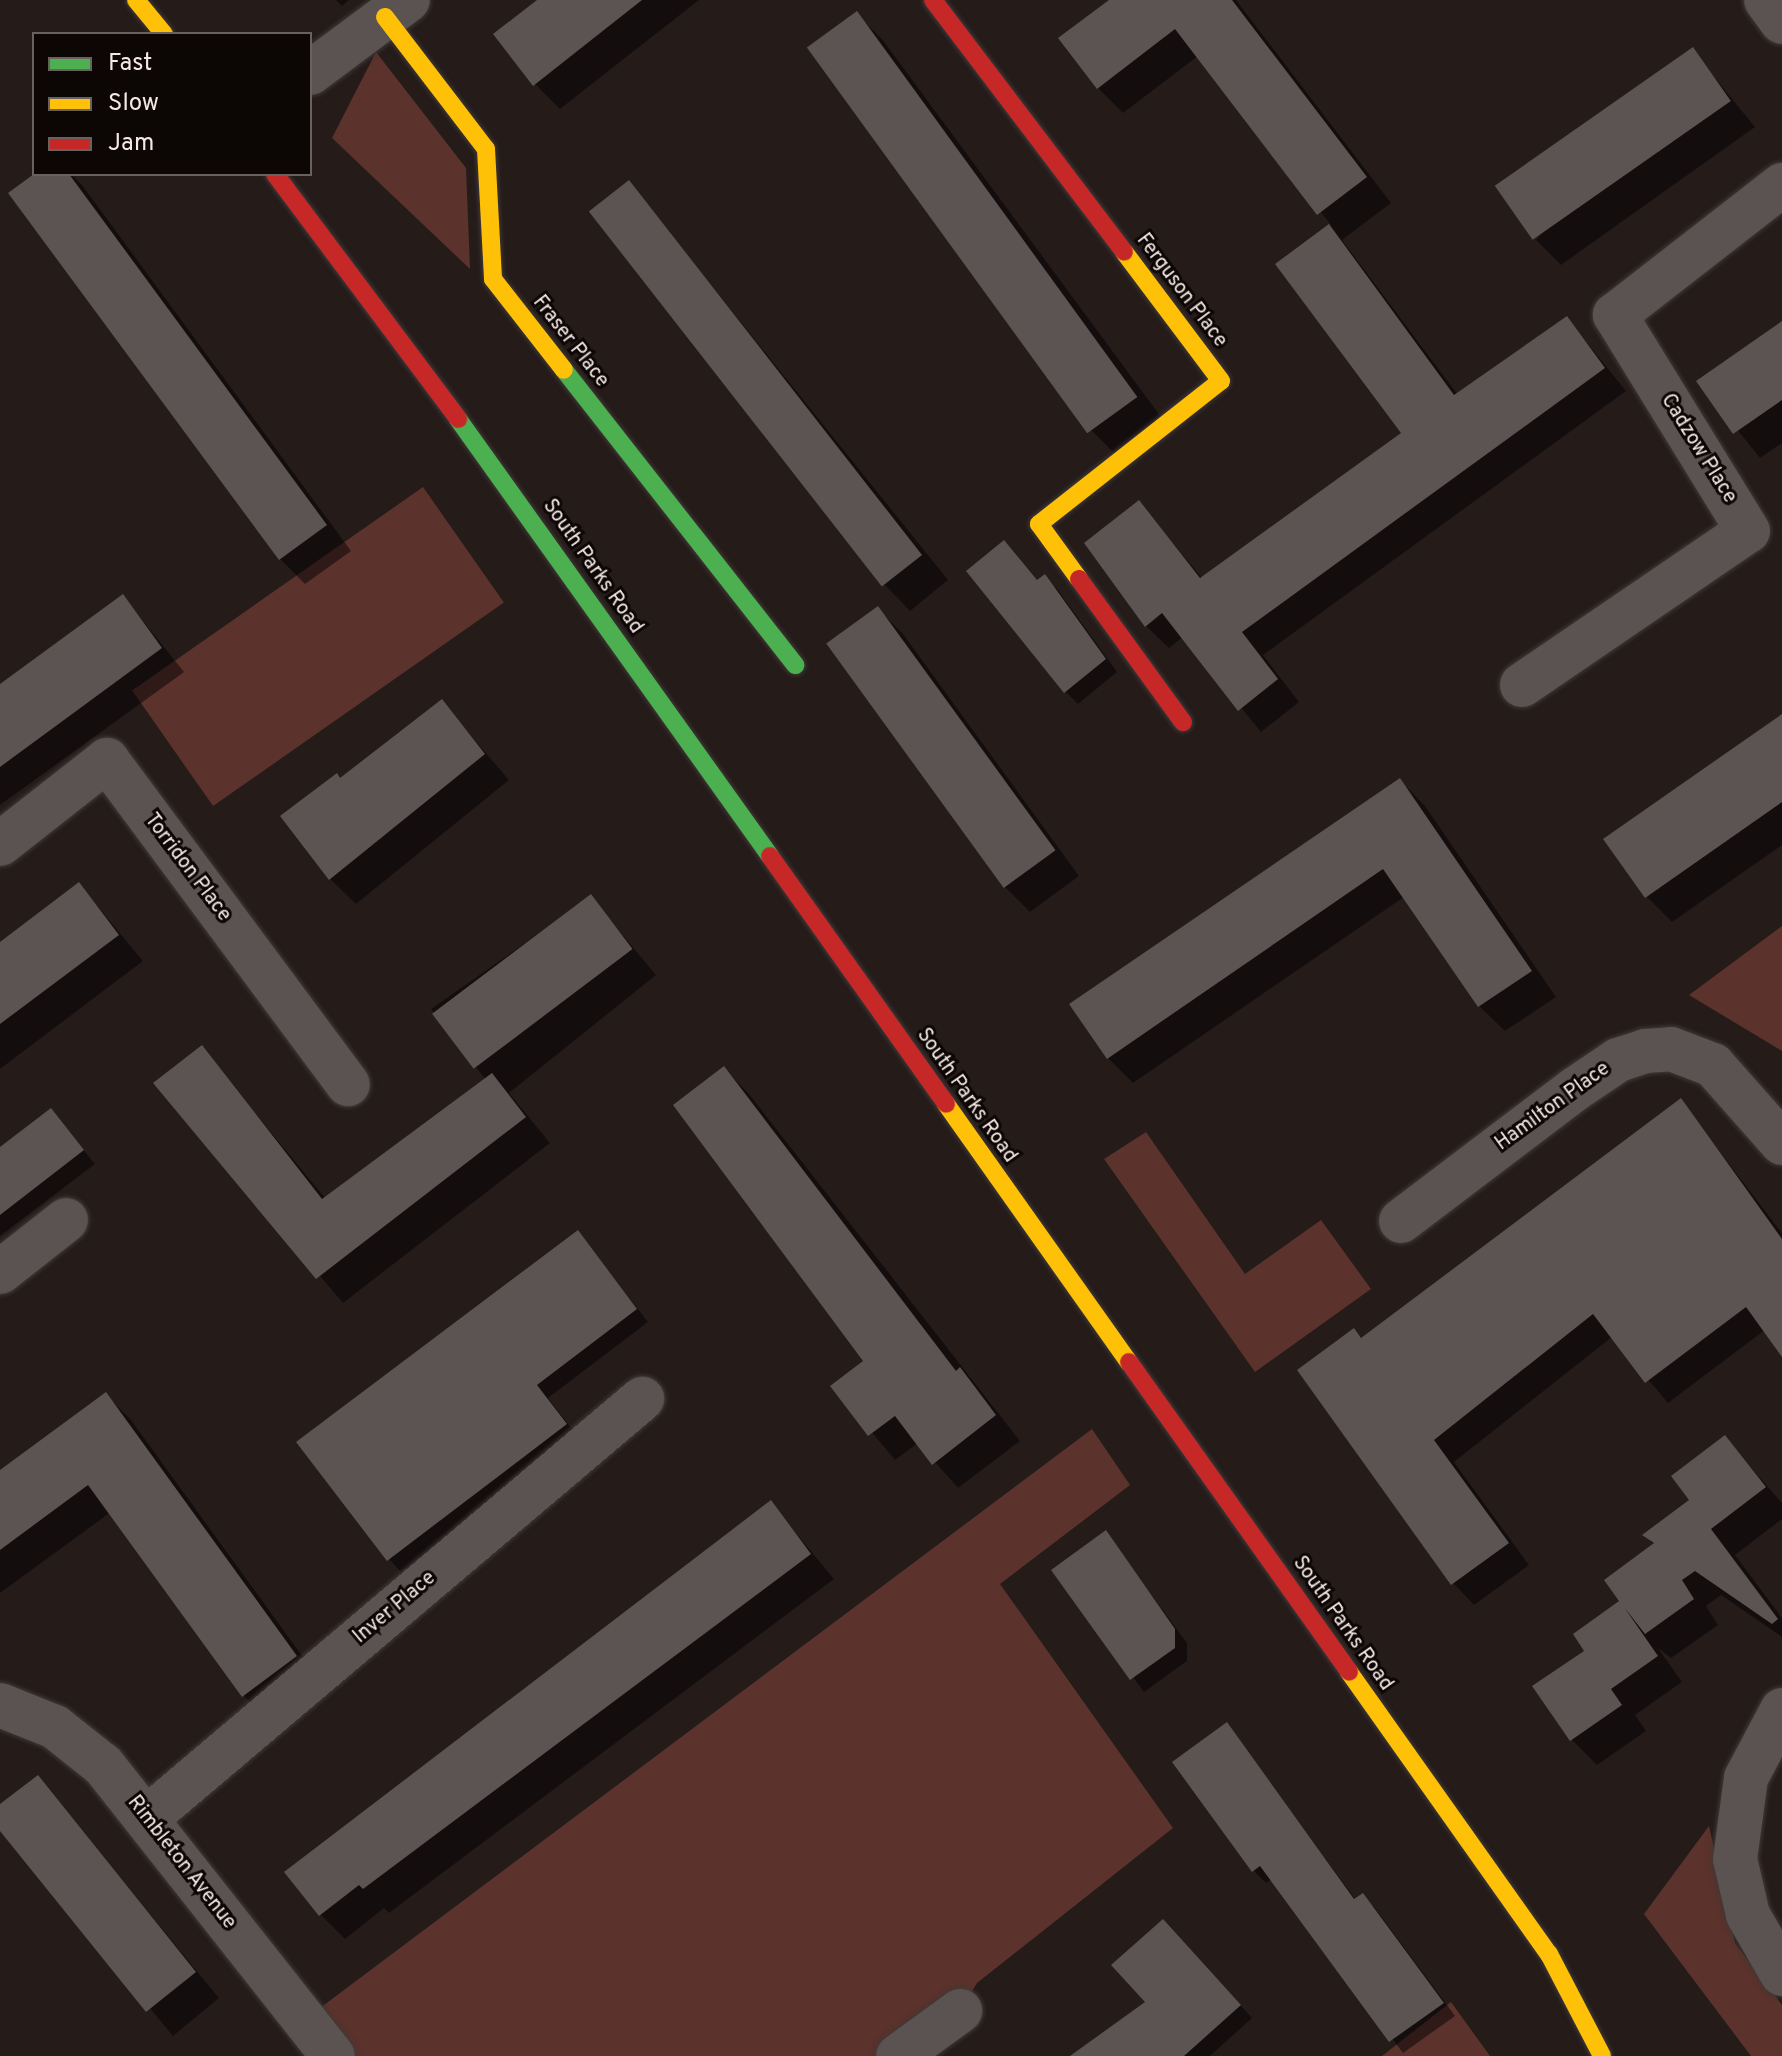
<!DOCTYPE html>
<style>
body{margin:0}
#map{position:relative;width:1782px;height:2056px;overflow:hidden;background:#251c1a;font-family:Overpass,sans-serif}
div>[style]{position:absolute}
.green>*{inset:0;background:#5b322c;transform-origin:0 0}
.shadow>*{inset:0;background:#0007}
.building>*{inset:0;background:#5b5452;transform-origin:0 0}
.roads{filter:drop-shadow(0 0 2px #3f3837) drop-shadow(0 0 2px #3f3837)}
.street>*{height:44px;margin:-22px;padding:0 22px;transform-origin:22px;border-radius:22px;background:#5a5351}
.fast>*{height:18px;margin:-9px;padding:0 9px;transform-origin:9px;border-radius:9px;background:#4caf50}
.slow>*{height:18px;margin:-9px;padding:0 9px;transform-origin:9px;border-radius:9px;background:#ffc107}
.jam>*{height:18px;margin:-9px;padding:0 9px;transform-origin:9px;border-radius:9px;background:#c62828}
span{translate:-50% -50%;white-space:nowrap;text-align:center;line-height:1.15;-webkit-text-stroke:6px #0c0605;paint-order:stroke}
.street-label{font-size:20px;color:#f5e9e7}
.legend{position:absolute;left:32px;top:32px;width:280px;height:144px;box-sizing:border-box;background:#0c0605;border:2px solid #69615f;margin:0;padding:10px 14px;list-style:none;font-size:24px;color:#f5e9e7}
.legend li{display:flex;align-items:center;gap:16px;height:40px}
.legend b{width:40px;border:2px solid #69615f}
</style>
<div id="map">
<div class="green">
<div style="clip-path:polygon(376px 52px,466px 168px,470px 269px,332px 138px)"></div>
<div style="left:423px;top:487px;width:141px;height:355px;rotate:55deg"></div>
<div style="clip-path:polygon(1782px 926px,1782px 1051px,1689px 995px)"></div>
<div style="clip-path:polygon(1146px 1132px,1245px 1274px,1321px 1220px,1371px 1289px,1255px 1372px,1104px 1159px)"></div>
<div style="clip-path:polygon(1092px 1429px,1130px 1485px,1000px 1584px,1173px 1828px,977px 1983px,960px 2011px,898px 2056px,333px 2056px,304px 2020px)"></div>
<div style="clip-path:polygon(1709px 1826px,1735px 1943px,1782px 2005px,1782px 2056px,1751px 2056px,1644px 1914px)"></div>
<div style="clip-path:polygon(1451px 2002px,1490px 2056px,1382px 2056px)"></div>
</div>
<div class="shadow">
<div style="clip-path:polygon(336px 0,349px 0,342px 6px)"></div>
<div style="clip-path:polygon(540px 0,699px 0,560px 109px,535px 84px)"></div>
<div style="clip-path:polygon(1112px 0,1236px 0,1391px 203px,1342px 240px,1458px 395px,1567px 318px,1626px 391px,1263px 655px,1299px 702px,1261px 732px,1183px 637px,1169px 648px,1146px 626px,1138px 502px,1202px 578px,1404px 433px,1278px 264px,1331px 225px,1198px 56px,1123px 113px,1098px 88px)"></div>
<div style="clip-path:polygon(856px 14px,882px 39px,1164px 421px,1117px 456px,1091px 430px)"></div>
<div style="clip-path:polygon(1692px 50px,1755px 127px,1561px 265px,1536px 240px)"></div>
<div style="clip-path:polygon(37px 174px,71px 174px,82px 185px,351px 551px,305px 584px,280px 559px)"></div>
<div style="clip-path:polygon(629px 183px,948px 580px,910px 611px,885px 585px)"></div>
<div style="clip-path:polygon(1782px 323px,1782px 443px,1760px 458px,1699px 382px)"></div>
<div style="clip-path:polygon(1004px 543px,1038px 582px,1044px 577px,1057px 589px,1117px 672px,1078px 704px,1065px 691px)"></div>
<div style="clip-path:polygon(123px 596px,184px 672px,0 805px,0 686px)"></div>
<div style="clip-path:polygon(878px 609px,903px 634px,1079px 876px,1030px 912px,1005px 887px)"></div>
<div style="clip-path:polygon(442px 702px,509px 780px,356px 904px,330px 879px)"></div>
<div style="clip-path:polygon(1782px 716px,1782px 845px,1672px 922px,1647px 897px)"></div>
<div style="clip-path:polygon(1400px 780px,1425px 806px,1556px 997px,1505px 1031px,1479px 1006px,1404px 897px,1133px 1083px,1108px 1058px)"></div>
<div style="clip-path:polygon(79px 884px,143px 961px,0 1069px,0 944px)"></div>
<div style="clip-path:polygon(591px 897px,656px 975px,509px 1093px,550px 1143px,343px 1303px,156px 1084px,201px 1048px,326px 1199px,486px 1080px,431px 1009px)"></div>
<div style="clip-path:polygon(724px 1068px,749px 1094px,1020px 1441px,958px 1488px,918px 1443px,895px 1460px,833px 1386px,866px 1361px)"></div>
<div style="clip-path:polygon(1681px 1101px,1782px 1233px,1782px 1353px,1765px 1330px,1668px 1403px,1612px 1337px,1454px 1462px,1529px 1565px,1474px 1605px,1453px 1583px,1354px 1331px,1363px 1339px)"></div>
<div style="clip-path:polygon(51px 1111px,95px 1164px,0 1236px,0 1150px)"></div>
<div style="clip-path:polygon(578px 1232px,648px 1322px,548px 1398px,578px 1437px,401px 1572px,389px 1559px)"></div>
<div style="clip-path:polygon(106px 1395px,131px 1420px,321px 1682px,268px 1720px,243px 1695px,111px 1512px,0 1593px,0 1473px)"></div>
<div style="clip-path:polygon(1725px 1438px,1782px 1503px,1782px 1519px,1735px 1555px,1782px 1618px,1782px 1637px,1721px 1595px,1706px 1606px,1718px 1625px,1671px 1658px,1658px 1648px,1682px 1682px,1635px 1715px,1646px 1731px,1597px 1765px,1571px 1739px,1587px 1651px,1655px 1545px,1645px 1536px,1692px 1500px)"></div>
<div style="clip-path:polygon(771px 1503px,834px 1579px,389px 1913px,384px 1908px,345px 1939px,320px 1914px)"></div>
<div style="clip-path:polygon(1106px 1533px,1187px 1643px,1187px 1661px,1144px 1692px,1053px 1570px)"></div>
<div style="clip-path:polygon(1227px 1725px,1356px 1900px,1363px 1896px,1375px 1908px,1455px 2016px,1403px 2053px,1272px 1879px,1266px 1883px,1254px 1871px,1175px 1762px)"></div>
<div style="clip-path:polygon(37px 1777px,219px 1998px,173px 2036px,0 1828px,0 1807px)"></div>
<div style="clip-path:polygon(1176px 1934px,1252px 2018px,1210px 2056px,1073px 2056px,1148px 2003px)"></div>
</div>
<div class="building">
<div style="clip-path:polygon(537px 0,642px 0,533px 86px,493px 34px)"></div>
<div style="clip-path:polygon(1109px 0,1232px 0,1367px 177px,1317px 215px,1175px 29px,1097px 89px,1058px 38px)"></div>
<div style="left:857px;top:11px;width:477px;height:62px;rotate:54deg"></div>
<div style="left:1693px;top:47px;width:66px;height:242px;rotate:55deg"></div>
<div style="clip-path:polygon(34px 174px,69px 174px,327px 525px,279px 560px,8px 193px)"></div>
<div style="left:629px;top:180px;width:476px;height:51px;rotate:52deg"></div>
<div style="clip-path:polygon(1329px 224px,1454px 395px,1567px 316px,1605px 368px,1242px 632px,1278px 679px,1238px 711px,1162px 613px,1145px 627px,1084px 543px,1139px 500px,1200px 578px,1401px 433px,1275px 264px)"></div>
<div style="clip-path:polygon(1782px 321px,1782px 400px,1733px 434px,1696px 381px)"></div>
<div style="clip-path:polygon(1004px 540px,1037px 580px,1045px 574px,1106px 659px,1064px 693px,966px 571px)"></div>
<div style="clip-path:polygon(123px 594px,162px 648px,0 767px,0 684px)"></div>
<div style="left:878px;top:606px;width:302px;height:64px;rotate:54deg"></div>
<div style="clip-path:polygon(442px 699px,485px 754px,329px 880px,280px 816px,337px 773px,340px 778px)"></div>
<div style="clip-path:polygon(1782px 714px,1782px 802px,1645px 898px,1603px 839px)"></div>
<div style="clip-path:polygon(1400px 778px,1532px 971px,1478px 1007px,1383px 869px,1107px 1059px,1069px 1004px)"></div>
<div style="clip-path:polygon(79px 882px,119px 935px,0 1024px,0 942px)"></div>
<div style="left:591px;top:894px;width:69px;height:199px;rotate:53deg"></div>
<div style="clip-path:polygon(202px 1045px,322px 1199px,492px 1073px,526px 1117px,316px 1279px,153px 1083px)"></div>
<div style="clip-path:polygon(724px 1066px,956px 1371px,960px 1367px,996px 1415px,932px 1465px,895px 1416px,868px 1436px,830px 1386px,863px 1361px,673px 1105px)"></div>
<div style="clip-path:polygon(1681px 1098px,1782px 1239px,1782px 1357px,1746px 1307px,1645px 1383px,1593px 1314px,1434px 1440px,1509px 1543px,1451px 1585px,1297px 1370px,1354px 1328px,1361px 1338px)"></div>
<div style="clip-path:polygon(51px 1108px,84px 1150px,0 1215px,0 1147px)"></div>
<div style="clip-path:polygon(578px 1230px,637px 1309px,537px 1385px,567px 1424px,387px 1561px,296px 1442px)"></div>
<div style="clip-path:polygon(106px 1392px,297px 1656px,242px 1697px,88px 1485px,0 1550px,0 1470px)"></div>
<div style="clip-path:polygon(1725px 1435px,1766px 1487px,1711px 1529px,1778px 1619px,1772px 1624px,1695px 1571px,1682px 1580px,1694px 1599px,1645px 1634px,1624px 1607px,1658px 1656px,1611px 1689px,1622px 1705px,1570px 1741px,1532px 1686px,1584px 1651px,1573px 1634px,1619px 1601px,1604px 1580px,1654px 1543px,1642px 1535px,1689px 1500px,1671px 1476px)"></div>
<div style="clip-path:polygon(771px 1500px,811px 1554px,363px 1889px,359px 1885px,319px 1916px,284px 1872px)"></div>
<div style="clip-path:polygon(1106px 1530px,1175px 1629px,1175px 1648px,1130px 1680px,1051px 1570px)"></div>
<div style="clip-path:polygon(1227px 1722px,1354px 1899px,1363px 1893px,1444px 2003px,1389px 2042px,1260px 1866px,1252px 1872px,1172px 1762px)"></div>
<div style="clip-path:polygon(38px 1775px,196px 1972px,146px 2012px,0 1831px,0 1804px)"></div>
<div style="clip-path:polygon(1163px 1919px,1241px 2005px,1184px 2056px,1070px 2056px,1145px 2002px,1111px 1965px)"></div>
</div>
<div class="roads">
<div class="street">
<div style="left:1766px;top:0;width:27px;rotate:54deg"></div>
<div style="left:310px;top:73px;width:122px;rotate:-36.7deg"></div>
<div style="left:1522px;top:685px;width:273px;rotate:-34.3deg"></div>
<div style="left:1748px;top:531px;width:254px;rotate:-121.6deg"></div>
<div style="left:1615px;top:315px;width:212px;rotate:-37.9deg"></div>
<div style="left:0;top:844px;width:136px;rotate:-38.1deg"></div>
<div style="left:107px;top:760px;width:404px;rotate:53.4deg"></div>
<div style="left:1401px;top:1221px;width:218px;rotate:-37.2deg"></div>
<div style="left:1575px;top:1089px;width:52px;rotate:-34deg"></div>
<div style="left:1618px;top:1060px;width:28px;rotate:-18deg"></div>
<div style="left:1645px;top:1051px;width:26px;rotate:-4deg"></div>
<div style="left:1671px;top:1049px;width:45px;rotate:20.9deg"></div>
<div style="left:1713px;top:1065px;width:104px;rotate:48.5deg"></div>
<div style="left:0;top:1272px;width:84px;rotate:-38.2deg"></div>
<div style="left:0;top:1705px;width:59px;rotate:21.8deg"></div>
<div style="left:55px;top:1727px;width:61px;rotate:38.4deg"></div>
<div style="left:103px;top:1765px;width:371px;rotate:51.7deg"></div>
<div style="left:1782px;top:1710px;width:77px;rotate:117.9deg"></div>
<div style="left:1746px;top:1778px;width:82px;rotate:97.7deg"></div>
<div style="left:1735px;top:1859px;width:57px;rotate:76.9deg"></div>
<div style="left:1748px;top:1915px;width:68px;rotate:60deg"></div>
<div style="left:147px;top:1818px;width:649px;rotate:-40.25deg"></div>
<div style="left:898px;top:2056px;width:77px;rotate:-36deg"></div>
</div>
<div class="fast">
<div style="left:564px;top:370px;width:375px;rotate:51.9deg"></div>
<div style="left:458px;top:419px;width:537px;rotate:54.47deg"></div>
</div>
<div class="slow">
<div style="left:136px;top:0;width:44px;rotate:50.5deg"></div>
<div style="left:385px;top:17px;width:166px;rotate:52.6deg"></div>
<div style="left:486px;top:149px;width:130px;rotate:86.9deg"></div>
<div style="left:493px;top:279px;width:115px;rotate:52deg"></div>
<div style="left:1079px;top:579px;width:68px;rotate:-126deg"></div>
<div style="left:1039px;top:524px;width:231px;rotate:-38.2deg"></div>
<div style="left:1221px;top:381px;width:161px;rotate:-126.9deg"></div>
<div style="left:946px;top:1104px;width:316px;rotate:54.7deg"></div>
<div style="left:1349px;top:1672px;width:346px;rotate:54.7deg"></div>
<div style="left:1549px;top:1954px;width:115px;rotate:62.5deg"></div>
</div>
<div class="jam">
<div style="left:933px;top:0;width:316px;rotate:52.8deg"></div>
<div style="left:275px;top:174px;width:306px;rotate:53.2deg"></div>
<div style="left:1079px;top:579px;width:177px;rotate:54deg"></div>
<div style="left:770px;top:856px;width:304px;rotate:54.6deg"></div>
<div style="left:1129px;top:1362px;width:380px;rotate:54.6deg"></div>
</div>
</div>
<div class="street-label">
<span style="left:1181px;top:291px;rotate:53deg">Ferguson Place</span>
<span style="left:570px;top:342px;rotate:52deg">Fraser Place</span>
<span style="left:1698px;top:449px;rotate:58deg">Cadzow Place</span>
<span style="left:592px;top:567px;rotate:55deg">South Parks Road</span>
<span style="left:187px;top:868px;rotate:53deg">Torridon Place</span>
<span style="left:966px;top:1096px;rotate:55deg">South Parks Road</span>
<span style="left:1553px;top:1107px;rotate:-36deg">Hamilton Place</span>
<span style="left:395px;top:1608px;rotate:-40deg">Inver Place</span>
<span style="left:1342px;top:1624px;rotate:55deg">South Parks Road</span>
<span style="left:181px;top:1863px;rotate:52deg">Rimbleton Avenue</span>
</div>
<ul class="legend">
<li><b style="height:10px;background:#4caf50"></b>Fast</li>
<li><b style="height:10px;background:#ffc107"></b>Slow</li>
<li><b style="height:10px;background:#c62828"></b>Jam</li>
</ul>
</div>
